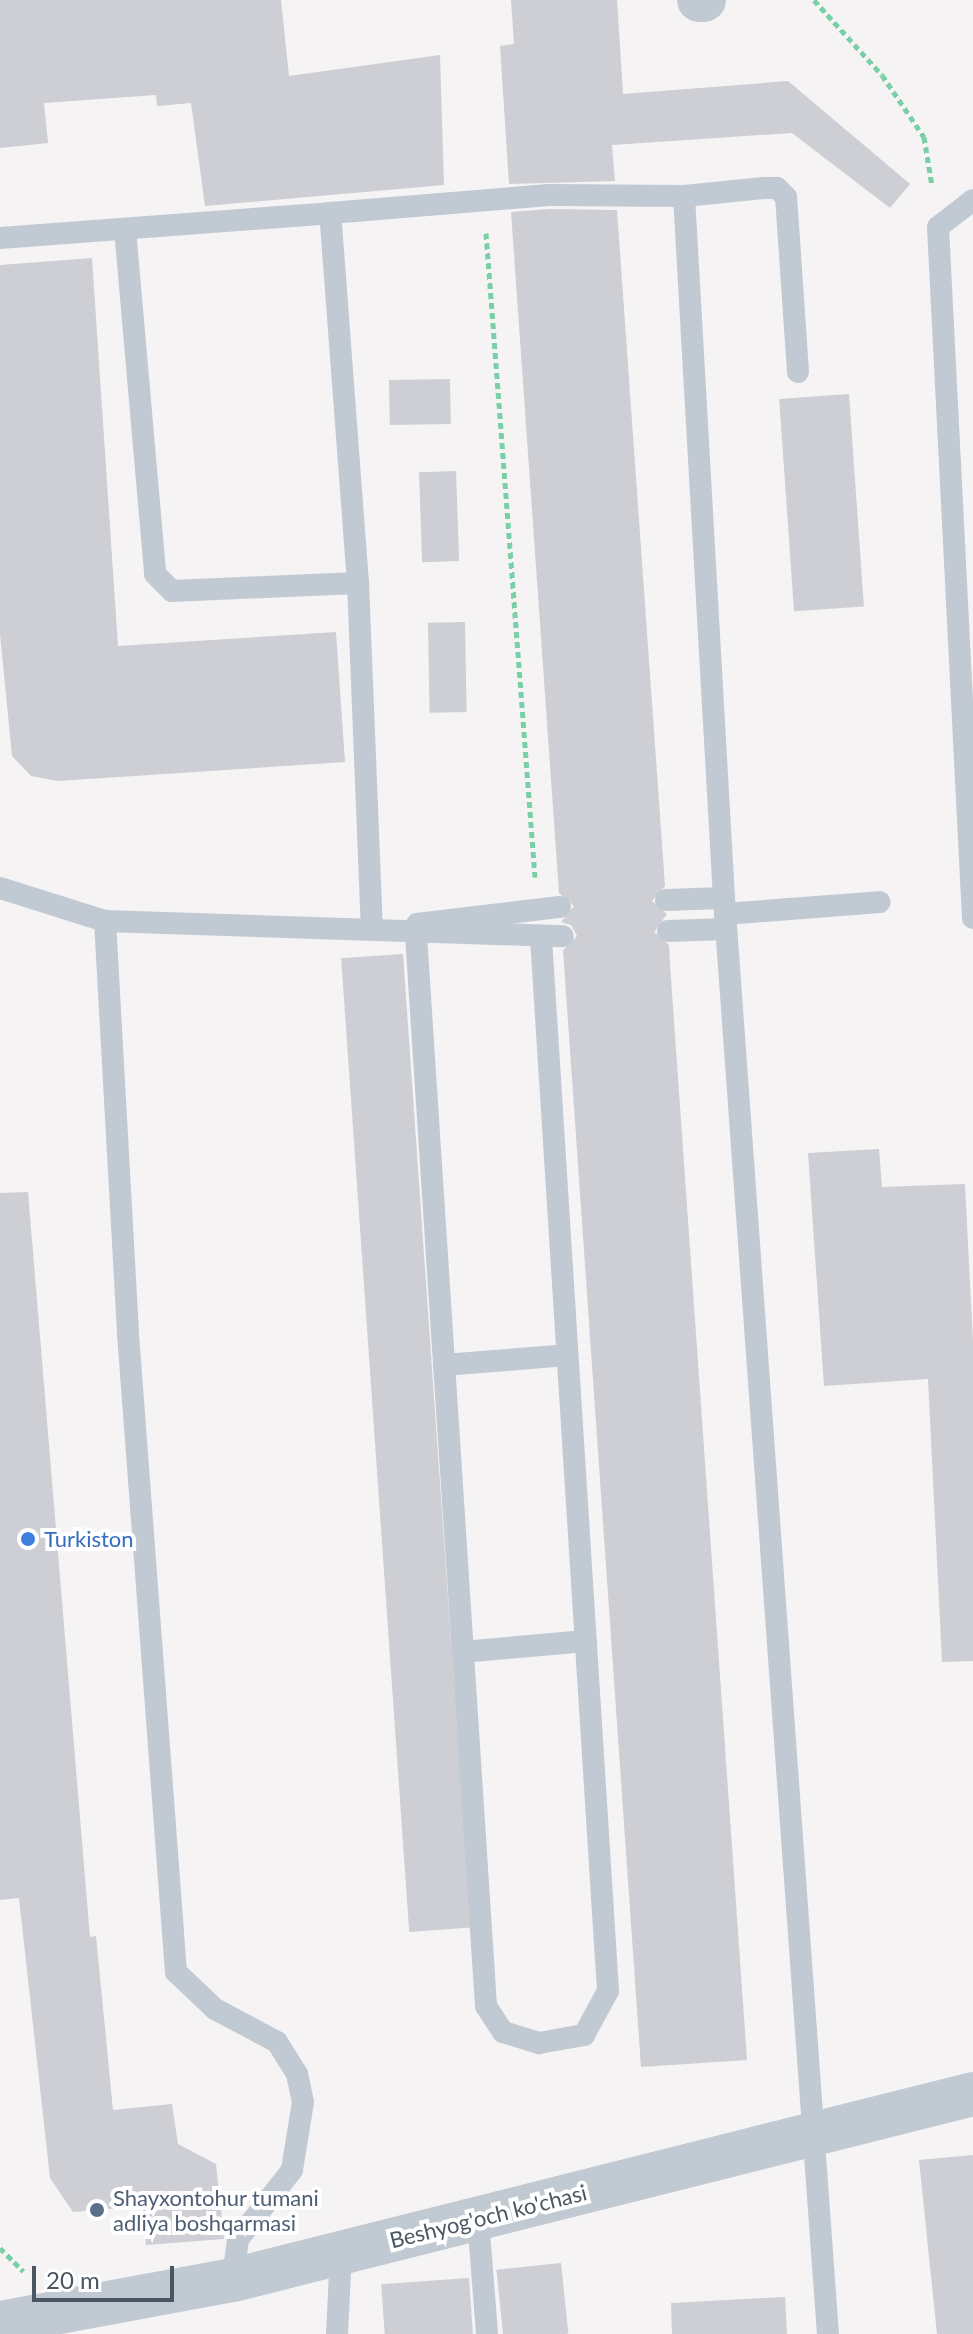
<!DOCTYPE html>
<style>
body{margin:0}
#map{position:relative;width:973px;height:2334px;overflow:hidden;background:#f5f3f3;font-family:Lato,sans-serif}
div>[style]{position:absolute}
.building>*{inset:0;background:#cdcfd5;transform-origin:0 0}
.path>*{height:5px;margin-top:-2.5px;transform-origin:0;background:repeating-linear-gradient(90deg,#7ad0a6 0 6px,transparent 0 10px)}
.lane>*{height:22px;margin:-11px;padding:0 11px;transform-origin:11px;border-radius:11px;background:#c1cad2}
.street>*{height:44px;margin:-22px;padding:0 22px;transform-origin:22px;border-radius:22px;background:#c1cad2}
.dots>*{width:22px;height:22px;translate:-50% -50%;box-sizing:border-box;border:4px solid #fff;border-radius:50%}
span{translate:-50% -50%;white-space:nowrap;text-align:center;line-height:1.15;-webkit-text-stroke:8px #fff;paint-order:stroke}
.shop-label{font-size:22px;color:#366cbe}
.left{translate:0 -50%;text-align:left}
.service-label{font-size:22px;color:#4e5e75}
.street-label{font-size:22px;color:#4a5661}
.scale{position:absolute;left:32px;top:2266px;width:142px;height:36px;box-sizing:border-box;border:4px solid #4a5661;border-top:0;padding-left:10px;font-size:24px;line-height:28px;white-space:nowrap;color:#4a5661;-webkit-text-stroke:6px #fff;paint-order:stroke}
</style>
<div id="map">
<div class="building">
<div style="clip-path:polygon(0 0,281px 0,289px 76px,440px 55px,444px 185px,205px 206px,191px 103px,157px 106px,156px 95px,44px 103px,48px 143px,0 148px)"></div>
<div style="clip-path:polygon(511px 0,617px 0,623px 94px,788px 81px,910px 184px,890px 208px,792px 133px,612px 145px,615px 181px,509px 184px,500px 46px,514px 44px)"></div>
<div style="clip-path:polygon(550px 209px,617px 210px,665px 886px,652px 901px,667px 914px,654px 932px,669px 945px,670px 964px,747px 2060px,641px 2067px,563px 950px,577px 936px,571px 925px,561px 922px,574px 906px,559px 893px,511px 212px)"></div>
<div style="clip-path:polygon(92px 258px,118px 646px,336px 632px,345px 762px,58px 781px,31px 776px,12px 756px,0 634px,0 265px)"></div>
<div style="left:450px;top:379px;width:45px;height:61px;rotate:89deg"></div>
<div style="left:849px;top:394px;width:213px;height:70px;rotate:86deg"></div>
<div style="left:456px;top:471px;width:90px;height:37px;rotate:88deg"></div>
<div style="left:465px;top:622px;width:90px;height:37px;rotate:89deg"></div>
<div style="left:403px;top:954px;width:976px;height:62px;rotate:86deg"></div>
<div style="clip-path:polygon(879px 1149px,882px 1187px,965px 1184px,973px 1341px,973px 1661px,942px 1662px,928px 1379px,824px 1386px,808px 1153px)"></div>
<div style="clip-path:polygon(28px 1192px,90px 1937px,96px 1936px,113px 2110px,172px 2104px,178px 2144px,216px 2164px,224px 2239px,146px 2245px,143px 2206px,73px 2212px,50px 2178px,19px 1898px,0 1900px,0 1193px)"></div>
<div style="clip-path:polygon(973px 2155px,973px 2334px,937px 2334px,919px 2160px)"></div>
<div style="left:561px;top:2263px;width:71px;height:65px;rotate:84deg"></div>
<div style="left:469px;top:2278px;width:56px;height:88px;rotate:86deg"></div>
<div style="clip-path:polygon(785px 2297px,787px 2334px,672px 2334px,671px 2303px)"></div>
</div>
<div class="path">
<div style="left:814px;top:0;width:101px;rotate:47.8deg"></div>
<div style="left:882px;top:75px;width:75px;rotate:55.9deg"></div>
<div style="left:924px;top:137px;width:50px;rotate:80.7deg"></div>
<div style="left:486px;top:233px;width:646px;rotate:85.65deg"></div>
<div style="left:0;top:2248px;width:33px;rotate:45deg"></div>
</div>
<div class="lane">
<div style="left:973px;top:200px;width:44px;rotate:142.4deg"></div>
<div style="left:938px;top:227px;width:692px;rotate:87.1deg"></div>
<div style="left:125px;top:229px;width:346px;rotate:85deg"></div>
<div style="left:155px;top:574px;width:24px;rotate:45deg"></div>
<div style="left:172px;top:591px;width:186px;rotate:-2.5deg"></div>
<div style="left:358px;top:583px;width:371px;rotate:-94.3deg"></div>
<div style="left:330px;top:213px;width:220px;rotate:-4.7deg"></div>
<div style="left:549px;top:195px;width:135px;rotate:0.4deg"></div>
<div style="left:0;top:238px;width:331px;rotate:-4.3deg"></div>
<div style="left:798px;top:372px;width:175px;rotate:-93.9deg"></div>
<div style="left:786px;top:197px;width:13px;rotate:-135deg"></div>
<div style="left:777px;top:188px;width:13px;rotate:180deg"></div>
<div style="left:764px;top:188px;width:80px;rotate:174.3deg"></div>
<div style="left:684px;top:196px;width:703px;rotate:86.74deg"></div>
<div style="left:724px;top:898px;width:1440px;rotate:85.86deg"></div>
<div style="left:358px;top:583px;width:346px;rotate:87.7deg"></div>
<div style="left:0;top:888px;width:110px;rotate:17.4deg"></div>
<div style="left:105px;top:921px;width:458px;rotate:1.9deg"></div>
<div style="left:666px;top:900px;width:58px;rotate:-2deg"></div>
<div style="left:725px;top:914px;width:155px;rotate:-4.4deg"></div>
<div style="left:105px;top:921px;width:414px;rotate:86.8deg"></div>
<div style="left:128px;top:1334px;width:640px;rotate:85.7deg"></div>
<div style="left:176px;top:1972px;width:54px;rotate:43.5deg"></div>
<div style="left:215px;top:2009px;width:70px;rotate:28deg"></div>
<div style="left:277px;top:2042px;width:38px;rotate:58deg"></div>
<div style="left:297px;top:2074px;width:29px;rotate:78deg"></div>
<div style="left:303px;top:2102px;width:69px;rotate:99.2deg"></div>
<div style="left:292px;top:2170px;width:88px;rotate:128deg"></div>
<div style="left:238px;top:2239px;width:41px;rotate:97deg"></div>
<div style="left:417px;top:924px;width:144px;rotate:-6.8deg"></div>
<div style="left:668px;top:931px;width:58px;rotate:-2deg"></div>
<div style="left:416px;top:935px;width:1073px;rotate:86.26deg"></div>
<div style="left:486px;top:2006px;width:31px;rotate:57deg"></div>
<div style="left:503px;top:2032px;width:38px;rotate:17deg"></div>
<div style="left:539px;top:2043px;width:46px;rotate:-10.1deg"></div>
<div style="left:584px;top:2035px;width:50px;rotate:-61.4deg"></div>
<div style="left:608px;top:1991px;width:1055px;rotate:-93.64deg"></div>
<div style="left:444px;top:1365px;width:123px;rotate:-4.6deg"></div>
<div style="left:462px;top:1652px;width:124px;rotate:-5.1deg"></div>
<div style="left:478px;top:2219px;width:115px;rotate:85.5deg"></div>
<div style="left:337px;top:2334px;width:81px;rotate:-87.2deg"></div>
</div>
<div class="street">
<div style="left:699px;top:0;width:5px"></div>
<div style="left:0;top:2323px;width:237px;rotate:-10.5deg"></div>
<div style="left:233px;top:2280px;width:763px;rotate:-14.11deg"></div>
</div>
<div class="dots">
<div style="left:28px;top:1539px;background:#3f7fe0"></div>
<div style="left:97px;top:2210px;background:#5c6f8a"></div>
</div>
<div class="shop-label">
<span class="left" style="left:44px;top:1539px">Turkiston</span>
</div>
<div class="service-label">
<span class="left" style="left:113px;top:2210px">Shayxontohur tumani<br>adliya boshqarmasi</span>
</div>
<div class="street-label">
<span style="left:488px;top:2216px;rotate:-14deg">Beshyog'och ko'chasi</span>
</div>
<div class="scale">20 m</div>
</div>
